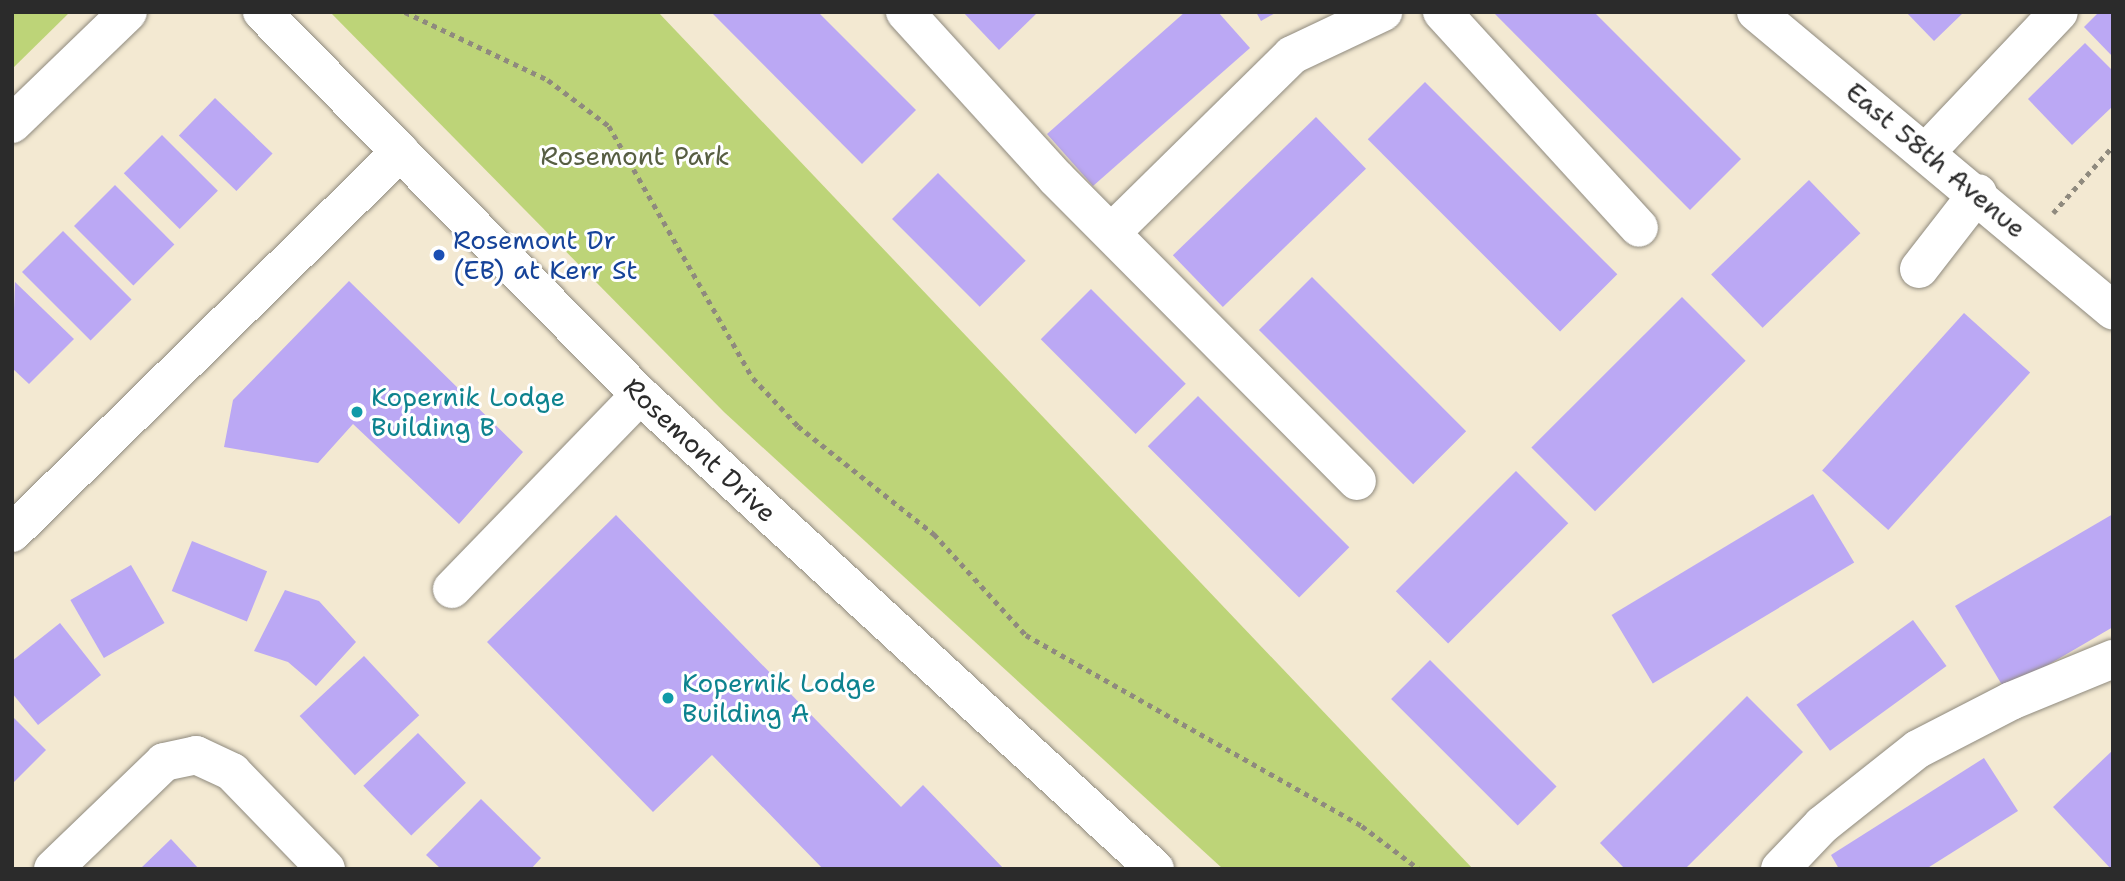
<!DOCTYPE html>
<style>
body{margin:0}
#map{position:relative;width:2125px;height:881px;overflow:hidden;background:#f3e9d2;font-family:"Shantell Sans",sans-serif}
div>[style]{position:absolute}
.green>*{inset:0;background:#bdd478}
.building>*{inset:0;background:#bba8f4;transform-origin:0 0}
.path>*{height:4.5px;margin-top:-2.25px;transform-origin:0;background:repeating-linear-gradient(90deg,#8f8a7e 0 5px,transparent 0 10px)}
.roads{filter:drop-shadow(0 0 2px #8f8a7e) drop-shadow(0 0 2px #8f8a7e)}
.minor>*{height:38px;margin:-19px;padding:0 19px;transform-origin:19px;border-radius:19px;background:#fff}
.dots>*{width:19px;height:19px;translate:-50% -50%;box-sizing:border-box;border:4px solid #fff;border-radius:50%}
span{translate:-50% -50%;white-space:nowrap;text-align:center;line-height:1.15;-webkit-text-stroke:6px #fff;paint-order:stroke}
.park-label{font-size:26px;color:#575e42}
.street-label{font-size:26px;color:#2b2b2b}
.transit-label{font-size:26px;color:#164399}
.left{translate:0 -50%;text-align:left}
.culture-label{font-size:26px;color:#0d838f}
.frame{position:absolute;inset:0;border:14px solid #2b2b2b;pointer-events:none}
</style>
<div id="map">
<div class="green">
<div style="clip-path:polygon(12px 12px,70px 12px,12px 69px)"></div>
<div style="clip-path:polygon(330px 12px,658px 12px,1473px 869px,1223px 869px,724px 412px)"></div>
</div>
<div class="building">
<div style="clip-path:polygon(711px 12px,818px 12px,916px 110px,862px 164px)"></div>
<div style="clip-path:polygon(963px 12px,1038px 12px,999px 50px)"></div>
<div style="clip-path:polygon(1185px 12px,1218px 12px,1250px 48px,1093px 186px,1047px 134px)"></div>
<div style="clip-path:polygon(1256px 12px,1277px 12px,1261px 21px)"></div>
<div style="clip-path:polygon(1493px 12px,1594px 12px,1741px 159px,1690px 210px)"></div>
<div style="clip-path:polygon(1906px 12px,1964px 12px,1934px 41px)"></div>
<div style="clip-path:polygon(2099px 12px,2113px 12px,2113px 57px,2084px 27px)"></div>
<div style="clip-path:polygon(2085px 43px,2113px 71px,2113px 106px,2072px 145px,2028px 99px)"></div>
<div style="left:1425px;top:82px;width:272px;height:81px;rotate:45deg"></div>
<div style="left:215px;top:98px;width:80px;height:52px;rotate:44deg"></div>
<div style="left:1316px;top:117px;width:72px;height:199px;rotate:46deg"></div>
<div style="left:162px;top:135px;width:79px;height:54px;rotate:45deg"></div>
<div style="left:938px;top:173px;width:124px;height:65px;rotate:45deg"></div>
<div style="left:1809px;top:180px;width:74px;height:136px;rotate:46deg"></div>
<div style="left:115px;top:185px;width:84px;height:58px;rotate:45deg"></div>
<div style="left:63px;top:231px;width:97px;height:58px;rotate:45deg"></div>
<div style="left:1312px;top:277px;width:218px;height:75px;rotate:45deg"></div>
<div style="clip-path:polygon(349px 281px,523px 452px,459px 524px,353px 424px,318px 463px,224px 447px,233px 400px)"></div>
<div style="clip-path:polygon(15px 282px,74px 339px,29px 384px,12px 368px)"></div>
<div style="left:1091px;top:289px;width:134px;height:71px;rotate:45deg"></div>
<div style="left:1682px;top:297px;width:90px;height:213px;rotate:45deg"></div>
<div style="left:1964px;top:313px;width:89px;height:212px;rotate:42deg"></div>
<div style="left:1198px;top:396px;width:214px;height:71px;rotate:45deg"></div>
<div style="left:1516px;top:471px;width:74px;height:170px;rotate:45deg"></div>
<div style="left:1813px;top:494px;width:80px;height:235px;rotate:59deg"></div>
<div style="clip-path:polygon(2113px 514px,2113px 627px,2005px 690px,1955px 606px)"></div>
<div style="clip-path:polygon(616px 515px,901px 807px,923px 785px,1004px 869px,823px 869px,712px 755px,653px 812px,487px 642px)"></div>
<div style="left:192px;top:541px;width:81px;height:54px;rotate:22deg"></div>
<div style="left:131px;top:565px;width:67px;height:70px;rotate:60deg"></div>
<div style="clip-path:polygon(285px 590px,319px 601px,356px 642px,316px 686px,288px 662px,254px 651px)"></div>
<div style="left:1913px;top:620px;width:57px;height:144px;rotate:54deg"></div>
<div style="clip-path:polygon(60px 623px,101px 675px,38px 725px,12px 693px,12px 661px)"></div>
<div style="left:364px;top:656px;width:81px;height:88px;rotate:47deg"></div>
<div style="left:1430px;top:660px;width:179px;height:55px;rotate:45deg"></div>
<div style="clip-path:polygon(1747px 696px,1803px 752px,1685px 869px,1625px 869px,1600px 843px)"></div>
<div style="clip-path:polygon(12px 716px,46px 750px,12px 784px)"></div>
<div style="left:418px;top:733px;width:69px;height:76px;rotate:46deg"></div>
<div style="clip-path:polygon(2113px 750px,2113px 868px,2111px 869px,2053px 807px)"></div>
<div style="clip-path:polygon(1984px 758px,2018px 811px,1926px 869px,1839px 869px,1831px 855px)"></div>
<div style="clip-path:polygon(481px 799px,541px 858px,531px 869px,441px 869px,426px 855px)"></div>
<div style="clip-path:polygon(171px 839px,199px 869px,140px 869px)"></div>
</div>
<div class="path">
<div style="left:405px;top:12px;width:158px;rotate:25.4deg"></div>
<div style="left:548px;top:80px;width:76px;rotate:37deg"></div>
<div style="left:609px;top:126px;width:290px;rotate:60.3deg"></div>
<div style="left:753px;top:378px;width:66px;rotate:46.8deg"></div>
<div style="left:798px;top:426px;width:174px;rotate:38.5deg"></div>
<div style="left:934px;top:534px;width:137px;rotate:47.7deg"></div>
<div style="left:1026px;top:635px;width:386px;rotate:29.6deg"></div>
<div style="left:1362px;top:826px;width:71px;rotate:37deg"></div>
<div style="left:2053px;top:213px;width:90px;rotate:-48.2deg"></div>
</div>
<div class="roads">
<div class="minor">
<div style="left:262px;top:12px;width:538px;rotate:45.38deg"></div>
<div style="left:640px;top:395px;width:700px;rotate:42.63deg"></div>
<div style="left:905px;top:12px;width:224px;rotate:47.7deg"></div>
<div style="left:1056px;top:178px;width:427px;rotate:45.2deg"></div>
<div style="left:1442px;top:12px;width:292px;rotate:47.6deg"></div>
<div style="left:1756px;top:12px;width:465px;rotate:39.9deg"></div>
<div style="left:12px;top:124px;width:161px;rotate:-44deg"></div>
<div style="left:1928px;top:150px;width:190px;rotate:-46.5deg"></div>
<div style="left:1112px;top:232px;width:252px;rotate:-44.5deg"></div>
<div style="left:1292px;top:55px;width:101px;rotate:-25.3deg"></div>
<div style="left:1919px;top:269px;width:96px;rotate:-52.2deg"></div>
<div style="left:12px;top:533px;width:544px;rotate:-44.48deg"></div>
<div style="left:452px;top:589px;width:270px;rotate:-45.9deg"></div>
<div style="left:53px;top:869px;width:154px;rotate:-43.9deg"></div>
<div style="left:164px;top:762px;width:33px;rotate:-12deg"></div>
<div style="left:196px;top:755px;width:40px;rotate:25deg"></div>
<div style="left:232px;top:772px;width:135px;rotate:45.9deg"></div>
<div style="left:1780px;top:869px;width:61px;rotate:-46.3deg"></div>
<div style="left:1822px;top:825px;width:122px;rotate:-38.4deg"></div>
<div style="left:1918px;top:749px;width:105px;rotate:-27.3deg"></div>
<div style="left:2011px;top:701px;width:110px;rotate:-22.4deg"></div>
</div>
</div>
<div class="dots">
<div style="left:439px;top:255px;background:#1a4fb4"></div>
<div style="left:357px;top:412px;background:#0f9aa8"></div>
<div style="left:668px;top:698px;background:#0f9aa8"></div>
</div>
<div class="park-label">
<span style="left:635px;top:156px">Rosemont Park</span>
</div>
<div class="street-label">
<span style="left:1936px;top:160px;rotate:40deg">East 58th Avenue</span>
<span style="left:700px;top:450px;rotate:43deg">Rosemont Drive</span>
</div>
<div class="transit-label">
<span class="left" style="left:453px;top:255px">Rosemont Dr<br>(EB) at Kerr St</span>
</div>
<div class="culture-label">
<span class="left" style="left:371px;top:412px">Kopernik Lodge<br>Building B</span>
<span class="left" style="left:682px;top:698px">Kopernik Lodge<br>Building A</span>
</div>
<div class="frame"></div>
</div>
